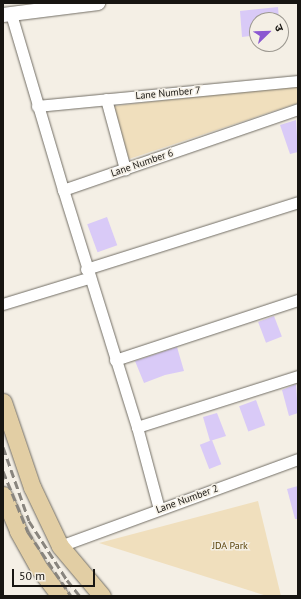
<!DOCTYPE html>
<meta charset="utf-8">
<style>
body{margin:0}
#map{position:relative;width:301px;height:599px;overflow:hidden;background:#f4efe5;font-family:"PT Sans","Noto Sans Devanagari",sans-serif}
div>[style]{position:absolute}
.green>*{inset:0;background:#f0dfbd}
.building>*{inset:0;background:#d9caf7;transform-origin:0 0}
.roads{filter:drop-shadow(0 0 1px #726e65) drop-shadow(0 0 1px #726e65)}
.minor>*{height:11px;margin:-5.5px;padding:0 5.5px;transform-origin:5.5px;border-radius:5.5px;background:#fff}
.tertiary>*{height:14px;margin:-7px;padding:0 7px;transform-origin:7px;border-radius:7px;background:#fff}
.primary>*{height:17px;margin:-8.5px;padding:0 8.5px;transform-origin:8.5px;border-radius:8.5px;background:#e2cea4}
.rail>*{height:3px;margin-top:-1.5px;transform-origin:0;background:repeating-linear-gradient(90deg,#89857e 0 8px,transparent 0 12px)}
span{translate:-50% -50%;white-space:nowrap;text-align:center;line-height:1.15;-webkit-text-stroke:3px #f4efe5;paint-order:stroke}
.street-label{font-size:10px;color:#171511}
.park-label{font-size:10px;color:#59430b}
.frame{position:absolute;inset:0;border:4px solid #171511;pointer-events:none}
.north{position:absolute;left:249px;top:12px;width:40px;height:40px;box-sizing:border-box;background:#f4efe5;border:1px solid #9c9890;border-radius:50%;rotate:67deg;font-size:11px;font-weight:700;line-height:16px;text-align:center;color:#171511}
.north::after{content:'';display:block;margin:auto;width:14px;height:18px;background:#8b58d1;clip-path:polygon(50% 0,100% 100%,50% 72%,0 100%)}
.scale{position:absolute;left:12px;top:569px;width:83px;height:18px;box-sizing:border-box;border:2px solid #171511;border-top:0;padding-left:5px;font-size:12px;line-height:14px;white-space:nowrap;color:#171511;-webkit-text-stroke:3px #f4efe5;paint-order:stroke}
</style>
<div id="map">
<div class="green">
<div style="clip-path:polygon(298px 85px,298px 103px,129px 159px,114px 106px)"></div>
<div style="clip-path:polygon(258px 501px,281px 596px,267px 596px,99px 543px)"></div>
</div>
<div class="building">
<div style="clip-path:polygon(278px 7px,279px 20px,257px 20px,257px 35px,242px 37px,240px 11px)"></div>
<div style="clip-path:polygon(296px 120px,298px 152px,290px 154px,280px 125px)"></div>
<div style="left:107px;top:217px;width:30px;height:21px;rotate:70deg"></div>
<div style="left:274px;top:316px;width:22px;height:17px;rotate:69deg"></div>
<div style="clip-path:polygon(177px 347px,184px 371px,165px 375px,144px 383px,135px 361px)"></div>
<div style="clip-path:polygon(296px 384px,298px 413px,289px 416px,282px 390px)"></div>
<div style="left:256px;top:400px;width:27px;height:18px;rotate:70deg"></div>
<div style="clip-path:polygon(217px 413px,226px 436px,210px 441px,203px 417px)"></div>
<div style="left:212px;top:440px;width:26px;height:13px;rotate:69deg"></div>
<div style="clip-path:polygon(298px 486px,298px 519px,295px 519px,287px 489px)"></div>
</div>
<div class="roads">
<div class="minor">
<div style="left:11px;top:14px;width:184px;rotate:73.5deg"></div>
<div style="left:106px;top:99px;width:73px;rotate:74.8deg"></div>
<div style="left:37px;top:106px;width:262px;rotate:-5.5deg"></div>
<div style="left:86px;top:269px;width:222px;rotate:-17.5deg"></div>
<div style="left:3px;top:304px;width:89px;rotate:-17deg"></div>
<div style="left:115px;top:360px;width:193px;rotate:-18.2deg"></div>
<div style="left:137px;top:427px;width:169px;rotate:-17.6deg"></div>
<div style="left:159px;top:509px;width:85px;rotate:-105deg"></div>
<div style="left:137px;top:427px;width:248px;rotate:-107.3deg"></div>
<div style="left:63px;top:190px;width:249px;rotate:-19deg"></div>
<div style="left:60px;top:546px;width:253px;rotate:-20.1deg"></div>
</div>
<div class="tertiary">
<div style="left:3px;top:15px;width:96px;rotate:-7.2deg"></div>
</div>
<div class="primary">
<div style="left:3px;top:402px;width:90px;rotate:71.2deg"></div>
<div style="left:32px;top:487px;width:65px;rotate:64.6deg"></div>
<div style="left:60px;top:546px;width:65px;rotate:50deg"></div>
<div style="left:3px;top:495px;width:39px;rotate:67deg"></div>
<div style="left:18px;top:531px;width:41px;rotate:60.9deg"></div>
<div style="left:38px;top:567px;width:36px;rotate:53deg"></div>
</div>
</div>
<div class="rail">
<div style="left:3px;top:447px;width:78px;rotate:70.6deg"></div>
<div style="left:29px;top:521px;width:70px;rotate:57.2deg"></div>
<div style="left:67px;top:580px;width:21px;rotate:51deg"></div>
<div style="left:3px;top:471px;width:66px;rotate:67.7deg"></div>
<div style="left:28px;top:532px;width:77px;rotate:56.1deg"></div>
</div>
<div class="street-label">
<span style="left:168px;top:93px;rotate:-5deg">Lane Number 7</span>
<span style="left:142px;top:163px;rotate:-19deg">Lane Number 6</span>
<span style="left:187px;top:499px;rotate:-20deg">Lane Number 2</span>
</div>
<div class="park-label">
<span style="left:230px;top:546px">JDA Park</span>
</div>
<div class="frame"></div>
<div class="north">उ</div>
<div class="scale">50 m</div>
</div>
